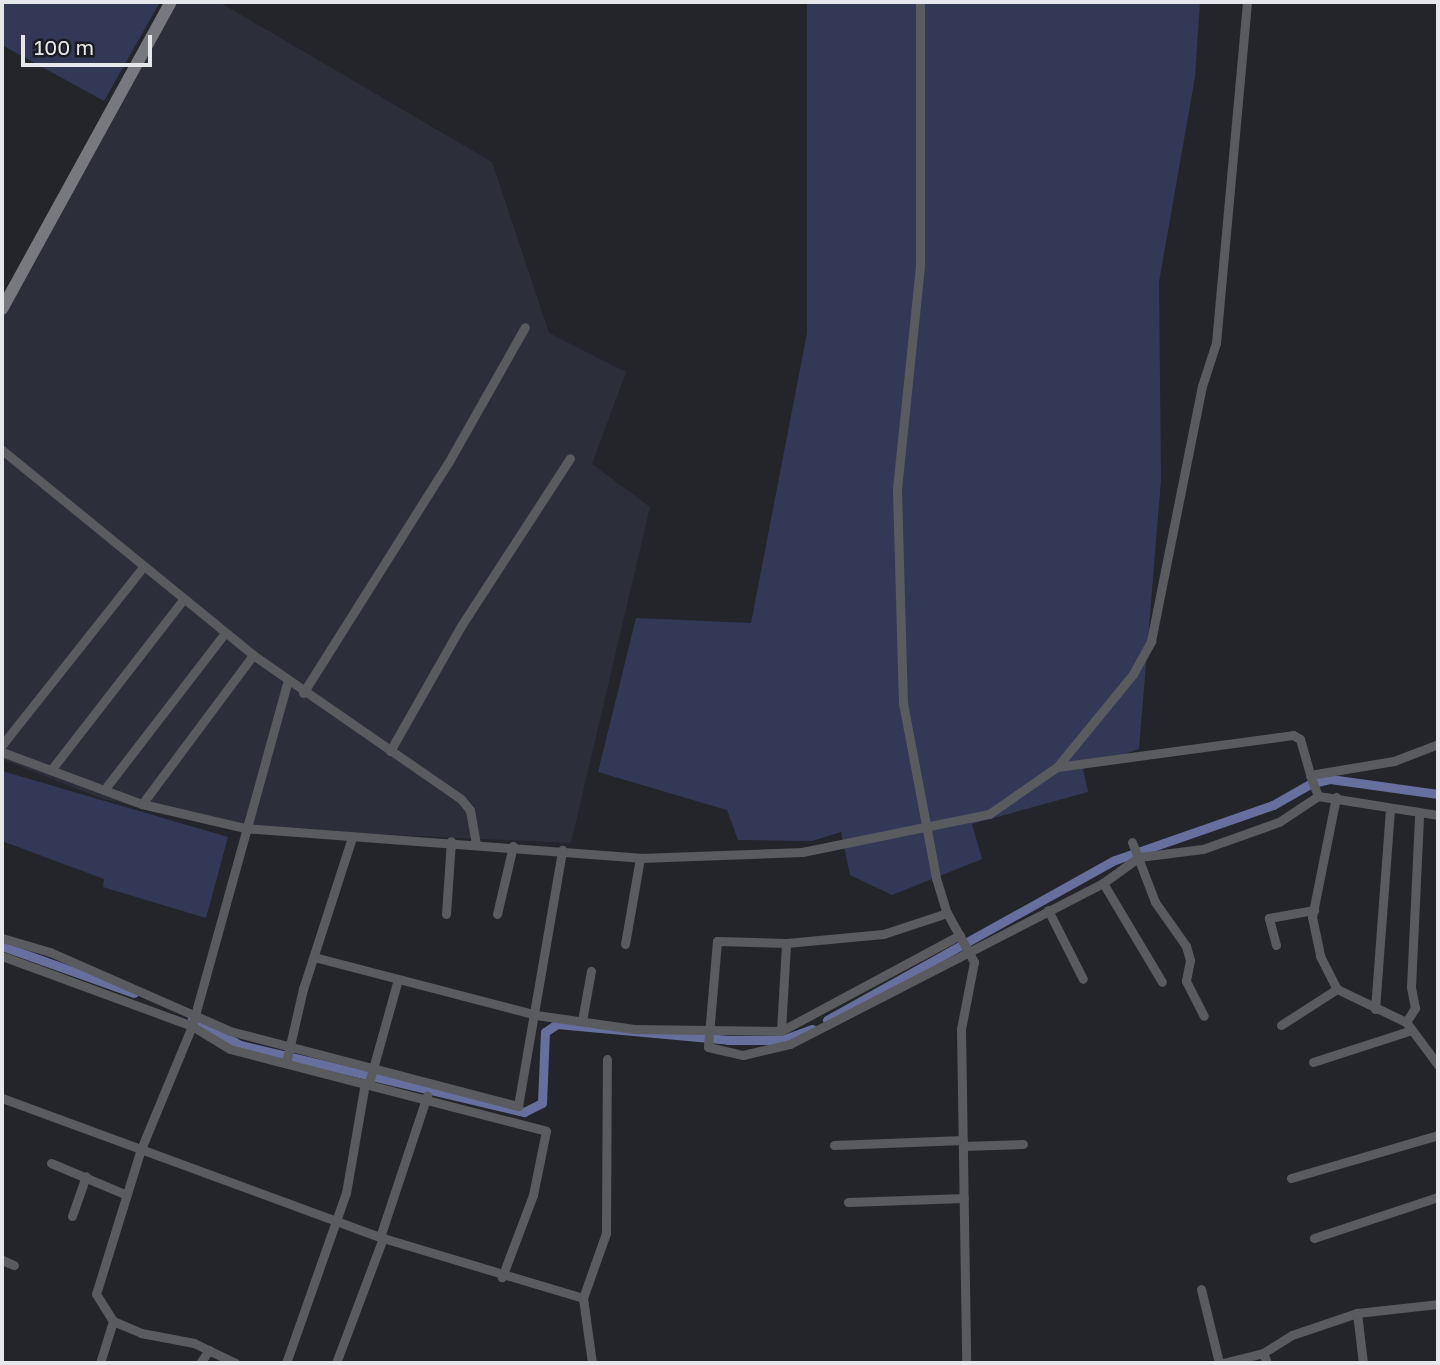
<!DOCTYPE html>
<style>
body{margin:0}
#map{position:relative;width:1440px;height:1365px;overflow:hidden;background:#24252b;font-family:"Golos Text",sans-serif}
div>[style]{position:absolute}
.built>*{inset:0;background:#2c2e39}
.green>*{inset:0;background:#333857}
.canal>*{height:9px;margin:-4.5px;padding:0 4.5px;transform-origin:4.5px;border-radius:4.5px;background:#676f9e}
.street>*{height:9px;margin:-4.5px;padding:0 4.5px;transform-origin:4.5px;border-radius:4.5px;background:#5a5b5e}
.secondary>*{height:12px;margin:-6px;padding:0 6px;transform-origin:6px;border-radius:6px;background:#78797e}
span{translate:-50% -50%;white-space:nowrap;text-align:center;line-height:1.15;-webkit-text-stroke:7px #1b1c21;paint-order:stroke}
.frame{position:absolute;inset:0;border:4px solid #e6e7eb;pointer-events:none}
.scale{position:absolute;left:21px;top:35px;width:131px;height:32px;box-sizing:border-box;border:4px solid #e6e7eb;border-top:0;padding-left:9px;font-size:21px;line-height:24px;white-space:nowrap;color:#e6e7eb;-webkit-text-stroke:5px #1b1c21;paint-order:stroke}
</style>
<div id="map">
<div class="built">
<div style="clip-path:polygon(171px 2px,219px 2px,492px 162px,549px 333px,626px 372px,592px 464px,650px 507px,571px 843px,244px 828px,103px 799px,2px 759px,2px 309px)"></div>
</div>
<div class="green">
<div style="clip-path:polygon(2px 2px,160px 2px,104px 101px,2px 45px)"></div>
<div style="clip-path:polygon(807px 2px,1200px 2px,1195px 77px,1159px 282px,1161px 480px,1139px 749px,1083px 769px,1088px 792px,972px 824px,982px 859px,892px 895px,850px 875px,841px 832px,812px 841px,738px 840px,727px 810px,598px 772px,636px 618px,751px 623px,807px 333px)"></div>
<div style="clip-path:polygon(2px 771px,228px 837px,206px 918px,103px 887px,104px 879px,2px 841px)"></div>
</div>
<div class="canal">
<div style="left:2px;top:946px;width:140px;rotate:19.6deg"></div>
<div style="left:192px;top:1018px;width:55px;rotate:29.4deg"></div>
<div style="left:240px;top:1045px;width:292px;rotate:13.3deg"></div>
<div style="left:524px;top:1112px;width:20px;rotate:-27deg"></div>
<div style="left:542px;top:1103px;width:71px;rotate:-87.6deg"></div>
<div style="left:545px;top:1032px;width:14px;rotate:-34deg"></div>
<div style="left:557px;top:1024px;width:172px;rotate:5.3deg"></div>
<div style="left:728px;top:1040px;width:54px"></div>
<div style="left:782px;top:1040px;width:32px;rotate:-20deg"></div>
<div style="left:827px;top:1020px;width:329px;rotate:-29.1deg"></div>
<div style="left:1115px;top:860px;width:167px;rotate:-19.2deg"></div>
<div style="left:1273px;top:805px;width:43px;rotate:-29.6deg"></div>
<div style="left:1310px;top:784px;width:21px;rotate:-14deg"></div>
<div style="left:1330px;top:779px;width:109px;rotate:7.9deg"></div>
</div>
<div class="street">
<div style="left:920px;top:2px;width:264px;rotate:90deg"></div>
<div style="left:920px;top:266px;width:225px;rotate:95.9deg"></div>
<div style="left:897px;top:490px;width:213px;rotate:88.4deg"></div>
<div style="left:903px;top:703px;width:178px;rotate:79.3deg"></div>
<div style="left:936px;top:878px;width:37px;rotate:73deg"></div>
<div style="left:947px;top:913px;width:56px;rotate:61.1deg"></div>
<div style="left:974px;top:962px;width:68px;rotate:101deg"></div>
<div style="left:961px;top:1029px;width:334px;rotate:89.1deg"></div>
<div style="left:2px;top:450px;width:324px;rotate:39.2deg"></div>
<div style="left:253px;top:655px;width:253px;rotate:34.7deg"></div>
<div style="left:461px;top:799px;width:14px;rotate:51deg"></div>
<div style="left:470px;top:810px;width:34px;rotate:80deg"></div>
<div style="left:303px;top:693px;width:272px;rotate:-57.8deg"></div>
<div style="left:448px;top:463px;width:156px;rotate:-60.5deg"></div>
<div style="left:2px;top:745px;width:228px;rotate:-51.6deg"></div>
<div style="left:390px;top:751px;width:144px;rotate:-60.4deg"></div>
<div style="left:461px;top:626px;width:200px;rotate:-57deg"></div>
<div style="left:2px;top:752px;width:149px;rotate:20.4deg"></div>
<div style="left:142px;top:804px;width:105px;rotate:13.2deg"></div>
<div style="left:244px;top:828px;width:397px;rotate:4.3deg"></div>
<div style="left:640px;top:858px;width:162px;rotate:-2.1deg"></div>
<div style="left:802px;top:852px;width:191px;rotate:-11.5deg"></div>
<div style="left:989px;top:814px;width:83px;rotate:-34.7deg"></div>
<div style="left:1057px;top:767px;width:238px;rotate:-7.7deg"></div>
<div style="left:1293px;top:735px;width:8px;rotate:30deg"></div>
<div style="left:1300px;top:739px;width:37px;rotate:74deg"></div>
<div style="left:1310px;top:775px;width:85px;rotate:-9.5deg"></div>
<div style="left:1394px;top:761px;width:47px;rotate:-21.1deg"></div>
<div style="left:1057px;top:767px;width:120px;rotate:-50.7deg"></div>
<div style="left:1133px;top:674px;width:38px;rotate:-61deg"></div>
<div style="left:1151px;top:641px;width:260px;rotate:-78.7deg"></div>
<div style="left:1202px;top:386px;width:45px;rotate:-72deg"></div>
<div style="left:1216px;top:343px;width:342px;rotate:-84.8deg"></div>
<div style="left:51px;top:770px;width:215px;rotate:-52.2deg"></div>
<div style="left:1310px;top:775px;width:22px;rotate:69deg"></div>
<div style="left:104px;top:790px;width:198px;rotate:-52.4deg"></div>
<div style="left:1336px;top:797px;width:122px;rotate:101.3deg"></div>
<div style="left:1312px;top:917px;width:40px;rotate:78deg"></div>
<div style="left:1320px;top:956px;width:37px;rotate:63deg"></div>
<div style="left:1337px;top:989px;width:76px;rotate:25.6deg"></div>
<div style="left:1406px;top:1022px;width:54px;rotate:53.3deg"></div>
<div style="left:142px;top:804px;width:186px;rotate:-53.3deg"></div>
<div style="left:1132px;top:842px;width:64px;rotate:69deg"></div>
<div style="left:1155px;top:902px;width:54px;rotate:54.8deg"></div>
<div style="left:1186px;top:946px;width:15px;rotate:74deg"></div>
<div style="left:1190px;top:960px;width:21px;rotate:101deg"></div>
<div style="left:1186px;top:981px;width:39px;rotate:63deg"></div>
<div style="left:1103px;top:883px;width:115px;rotate:59.2deg"></div>
<div style="left:1048px;top:910px;width:77px;rotate:63.1deg"></div>
<div style="left:947px;top:913px;width:67px;rotate:161.8deg"></div>
<div style="left:883px;top:934px;width:97px;rotate:174.7deg"></div>
<div style="left:786px;top:943px;width:69px;rotate:-178.3deg"></div>
<div style="left:717px;top:941px;width:106px;rotate:94.9deg"></div>
<div style="left:708px;top:1047px;width:36px;rotate:13deg"></div>
<div style="left:743px;top:1055px;width:48px;rotate:-13.2deg"></div>
<div style="left:790px;top:1044px;width:352px;rotate:-27.2deg"></div>
<div style="left:1103px;top:883px;width:44px;rotate:-35.8deg"></div>
<div style="left:1139px;top:857px;width:64px;rotate:-7.1deg"></div>
<div style="left:1203px;top:849px;width:81px;rotate:-19.6deg"></div>
<div style="left:1279px;top:822px;width:47px;rotate:-33.7deg"></div>
<div style="left:1318px;top:796px;width:121px;rotate:9deg"></div>
<div style="left:446px;top:914px;width:73px;rotate:-86.1deg"></div>
<div style="left:497px;top:914px;width:70px;rotate:-76.8deg"></div>
<div style="left:2px;top:938px;width:50px;rotate:16.3deg"></div>
<div style="left:50px;top:952px;width:197px;rotate:23.7deg"></div>
<div style="left:230px;top:1031px;width:298px;rotate:14.6deg"></div>
<div style="left:518px;top:1106px;width:260px;rotate:-80.2deg"></div>
<div style="left:625px;top:944px;width:87px;rotate:-80.1deg"></div>
<div style="left:1276px;top:945px;width:28px;rotate:-105deg"></div>
<div style="left:1269px;top:918px;width:46px;rotate:-10.1deg"></div>
<div style="left:2px;top:956px;width:202px;rotate:20.2deg"></div>
<div style="left:192px;top:1026px;width:44px;rotate:31.2deg"></div>
<div style="left:230px;top:1049px;width:326px;rotate:14.5deg"></div>
<div style="left:546px;top:1131px;width:65px;rotate:101.5deg"></div>
<div style="left:533px;top:1195px;width:88px;rotate:110.7deg"></div>
<div style="left:314px;top:957px;width:229px;rotate:14.6deg"></div>
<div style="left:536px;top:1015px;width:99px;rotate:8.1deg"></div>
<div style="left:634px;top:1029px;width:147px;rotate:0.8deg"></div>
<div style="left:781px;top:1031px;width:203px;rotate:-28.2deg"></div>
<div style="left:1375px;top:1009px;width:199px;rotate:-85.7deg"></div>
<div style="left:582px;top:1021px;width:51px;rotate:-79.8deg"></div>
<div style="left:1406px;top:1022px;width:17px;rotate:-57deg"></div>
<div style="left:1415px;top:1008px;width:21px;rotate:-101deg"></div>
<div style="left:1411px;top:987px;width:172px;rotate:-87.3deg"></div>
<div style="left:1281px;top:1025px;width:67px;rotate:-32.7deg"></div>
<div style="left:781px;top:1031px;width:88px;rotate:-86.7deg"></div>
<div style="left:1313px;top:1062px;width:104px;rotate:-17.9deg"></div>
<div style="left:286px;top:1063px;width:76px;rotate:-77.1deg"></div>
<div style="left:303px;top:989px;width:160px;rotate:-72.1deg"></div>
<div style="left:369px;top:1083px;width:104px;rotate:-74.4deg"></div>
<div style="left:2px;top:1098px;width:406px;rotate:20.2deg"></div>
<div style="left:383px;top:1238px;width:209px;rotate:16.7deg"></div>
<div style="left:834px;top:1145px;width:129px;rotate:-2.2deg"></div>
<div style="left:963px;top:1146px;width:60px;rotate:-1.9deg"></div>
<div style="left:51px;top:1163px;width:82px;rotate:22.8deg"></div>
<div style="left:1291px;top:1178px;width:153px;rotate:-16.3deg"></div>
<div style="left:848px;top:1202px;width:116px;rotate:-2deg"></div>
<div style="left:72px;top:1216px;width:42px;rotate:-70.7deg"></div>
<div style="left:380px;top:1237px;width:149px;rotate:-71.6deg"></div>
<div style="left:1314px;top:1238px;width:131px;rotate:-18.3deg"></div>
<div style="left:2px;top:1260px;width:13px;rotate:23deg"></div>
<div style="left:1201px;top:1289px;width:76px;rotate:76.3deg"></div>
<div style="left:1357px;top:1313px;width:50px;rotate:83.2deg"></div>
<div style="left:113px;top:1321px;width:30px;rotate:23deg"></div>
<div style="left:141px;top:1333px;width:54px;rotate:10.7deg"></div>
<div style="left:194px;top:1343px;width:46px;rotate:26deg"></div>
<div style="left:1263px;top:1353px;width:11px;rotate:68deg"></div>
<div style="left:100px;top:1363px;width:44px;rotate:-72.8deg"></div>
<div style="left:113px;top:1321px;width:32px;rotate:-122deg"></div>
<div style="left:96px;top:1294px;width:152px;rotate:-72.8deg"></div>
<div style="left:141px;top:1149px;width:133px;rotate:-67.5deg"></div>
<div style="left:192px;top:1026px;width:359px;rotate:-74.5deg"></div>
<div style="left:200px;top:1363px;width:16px;rotate:-55deg"></div>
<div style="left:286px;top:1363px;width:180px;rotate:-70.6deg"></div>
<div style="left:346px;top:1193px;width:112px;rotate:-80.2deg"></div>
<div style="left:336px;top:1363px;width:134px;rotate:-69.4deg"></div>
<div style="left:592px;top:1363px;width:66px;rotate:-97.9deg"></div>
<div style="left:583px;top:1298px;width:69px;rotate:-70.5deg"></div>
<div style="left:606px;top:1233px;width:174px;rotate:-89.7deg"></div>
<div style="left:1223px;top:1363px;width:41px;rotate:-14deg"></div>
<div style="left:1263px;top:1353px;width:34px;rotate:-32deg"></div>
<div style="left:1292px;top:1335px;width:69px;rotate:-18.7deg"></div>
<div style="left:1357px;top:1313px;width:81px;rotate:-6.3deg"></div>
</div>
<div class="secondary">
<div style="left:2px;top:309px;width:350px;rotate:-61.2deg"></div>
</div>
<div class="frame"></div>
<div class="scale">100 m</div>
</div>
